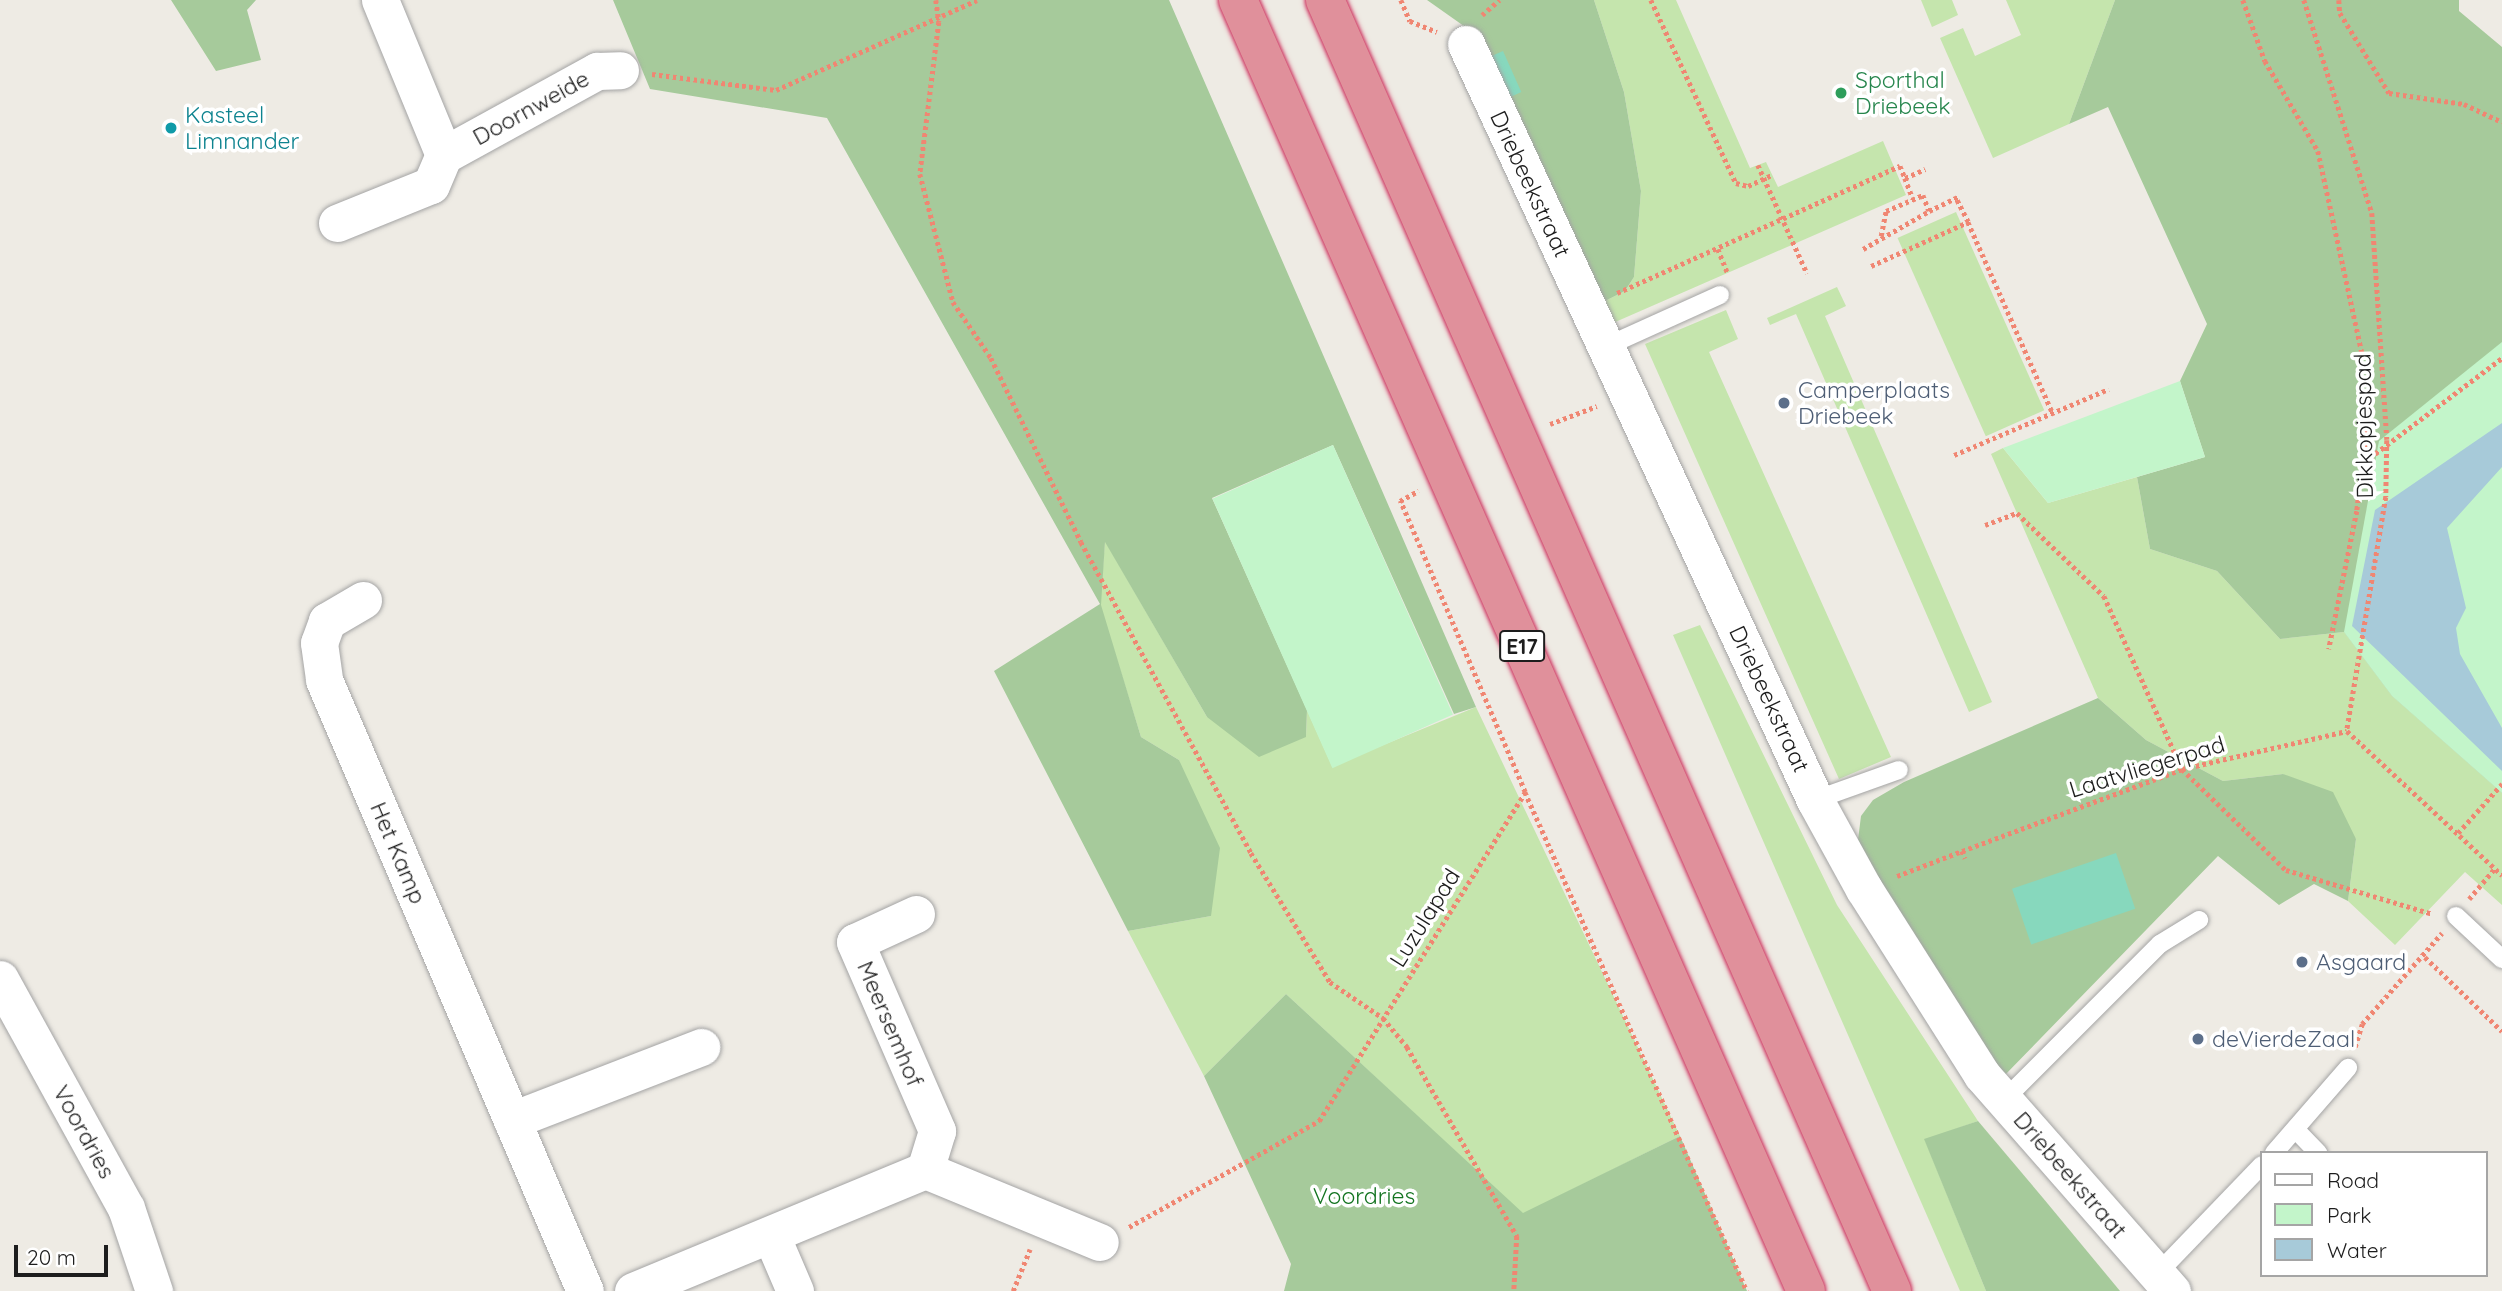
<!DOCTYPE html>
<style>
body{margin:0}
#map{position:relative;width:2502px;height:1291px;overflow:hidden;background:#eeebe4;font-family:Quicksand,sans-serif}
div>[style]{position:absolute}
.grass>*{inset:0;background:#c5e5ad;transform-origin:0 0}
.forest>*{inset:0;background:#a6ca9b}
.park>*{inset:0;background:#c3f5ca;transform-origin:0 0}
.pitch>*{inset:0;background:#87d8bd;transform-origin:0 0}
.water>*{inset:0;background:#a7cad9}
.path>*{height:4.5px;margin-top:-2.25px;transform-origin:0;background:repeating-linear-gradient(90deg,#f08672 0 3.5px,transparent 0 7px)}
.roads{filter:drop-shadow(0 0 2px #a4a4a4) drop-shadow(0 0 2px #a4a4a4)}
.service>*{height:18px;margin:-9px;padding:0 9px;transform-origin:9px;border-radius:9px;background:#fff}
.minor>*{height:37px;margin:-18.5px;padding:0 18.5px;transform-origin:18.5px;border-radius:18.5px;background:#fff}
.bridges{filter:drop-shadow(0 0 2px #cd305d) drop-shadow(0 0 2px #cd305d)}
.motorway-bridge>*{height:38px;margin:-19px;padding:0 19px;transform-origin:19px;border-radius:19px;background:#e0909b}
.dots>*{width:19px;height:19px;translate:-50% -50%;box-sizing:border-box;border:4px solid #fff;border-radius:50%}
span{translate:-50% -50%;white-space:nowrap;text-align:center;line-height:1.15;-webkit-text-stroke:7px #fff;paint-order:stroke}
.shield-label span{padding:2px 5px;background:#fff;border:2px solid;border-radius:5px;-webkit-text-stroke-width:0}
.shield-label{font-size:21px;color:#1d1d1d;font-weight:700}
.leisure-label{font-size:23px;color:#27864d}
.left{translate:0 -50%;text-align:left}
.street-label{font-size:23px;color:#1d1d1d}
.culture-label{font-size:23px;color:#0d838f}
.service-label{font-size:23px;color:#4e5e75}
.park-label{font-size:23px;color:#137420}
.legend{position:absolute;left:2260px;top:1151px;width:228px;height:126px;box-sizing:border-box;background:#fff;border:2px solid #a5a5a5;margin:0;padding:9px 12px;list-style:none;font-size:21px;color:#1d1d1d}
.legend li{display:flex;align-items:center;gap:14px;height:35px}
.legend b{width:35px;border:2px solid #a5a5a5}
.scale{position:absolute;left:14px;top:1245px;width:94px;height:32px;box-sizing:border-box;border:4px solid #1d1d1d;border-top:0;padding-left:9px;font-size:21px;line-height:24px;white-space:nowrap;color:#1d1d1d;-webkit-text-stroke:5px #fff;paint-order:stroke}
</style>
<div id="map">
<div class="grass">
<div style="clip-path:polygon(1594px 0,1676px 0,1750px 168px,1766px 162px,1778px 187px,1883px 141px,1906px 195px,1613px 323px,1605px 301px,1625px 291px,1634px 277px,1641px 191px,1624px 92px)"></div>
<div style="clip-path:polygon(1921px 0,1952px 0,1958px 15px,1932px 27px)"></div>
<div style="clip-path:polygon(2006px 0,2115px 0,2069px 124px,1993px 158px,1940px 38px,1963px 28px,1975px 56px,2021px 35px)"></div>
<div style="left:1956px;top:212px;width:217px;height:64px;rotate:66deg"></div>
<div style="clip-path:polygon(1837px 287px,1846px 306px,1825px 316px,1992px 702px,1969px 712px,1796px 314px,1770px 325px,1767px 318px)"></div>
<div style="clip-path:polygon(1726px 310px,1738px 339px,1709px 352px,1891px 757px,1839px 779px,1645px 344px)"></div>
<div style="clip-path:polygon(2003px 448px,2048px 503px,2137px 477px,2150px 549px,2217px 571px,2280px 639px,2344px 632px,2392px 696px,2502px 793px,2502px 905px,2465px 872px,2395px 945px,2348px 901px,2356px 839px,2283px 774px,2223px 781px,2146px 740px,2098px 698px,1991px 454px)"></div>
<div style="clip-path:polygon(1105px 541px,1207px 717px,1306px 737px,1307px 710px,1332px 766px,1476px 707px,1680px 1136px,1523px 1214px,1286px 994px,1204px 1076px,1128px 931px,1211px 916px,1179px 760px,1141px 737px,1100px 605px)"></div>
<div style="clip-path:polygon(1700px 625px,1837px 905px,1978px 1121px,1925px 1140px,1986px 1291px,1960px 1291px,1673px 635px)"></div>
</div>
<div class="forest">
<div style="clip-path:polygon(171px 0,256px 0,247px 10px,261px 60px,216px 71px)"></div>
<div style="clip-path:polygon(613px 0,1169px 0,1476px 707px,1454px 714px,1333px 445px,1212px 498px,1307px 710px,1306px 737px,1259px 757px,1207px 717px,1105px 542px,1101px 605px,1141px 737px,1179px 760px,1220px 848px,1211px 916px,1128px 931px,994px 671px,1100px 604px,827px 118px,650px 89px)"></div>
<div style="clip-path:polygon(1427px 0,1594px 0,1624px 92px,1641px 191px,1634px 277px,1625px 291px,1605px 301px,1585px 279px,1478px 36px)"></div>
<div style="clip-path:polygon(2115px 0,2459px 0,2459px 11px,2502px 47px,2502px 793px,2392px 696px,2344px 632px,2280px 639px,2217px 571px,2150px 549px,2137px 477px,2205px 457px,2180px 381px,2207px 324px,2108px 107px,2069px 124px)"></div>
<div style="clip-path:polygon(2098px 698px,2146px 740px,2223px 781px,2283px 774px,2333px 792px,2356px 839px,2348px 901px,2314px 884px,2279px 905px,2218px 856px,2003px 1077px,1876px 882px,1858px 840px,1861px 816px,1873px 800px,1904px 782px)"></div>
<div style="clip-path:polygon(1286px 994px,1523px 1213px,1680px 1136px,1747px 1291px,1284px 1291px,1291px 1264px,1204px 1076px)"></div>
<div style="clip-path:polygon(1978px 1121px,2043px 1198px,2120px 1291px,1986px 1291px,1924px 1139px)"></div>
</div>
<div class="park">
<div style="clip-path:polygon(2502px 342px,2502px 793px,2392px 696px,2344px 632px,2379px 441px)"></div>
<div style="clip-path:polygon(2180px 381px,2205px 457px,2048px 503px,2003px 448px)"></div>
<div style="left:1333px;top:445px;width:295px;height:132px;rotate:66deg"></div>
</div>
<div class="pitch">
<div style="left:1503px;top:51px;width:45px;height:21px;rotate:66deg"></div>
<div style="left:2116px;top:853px;width:59px;height:110px;rotate:71deg"></div>
</div>
<div class="water">
<div style="clip-path:polygon(2502px 423px,2502px 467px,2447px 528px,2466px 608px,2456px 628px,2460px 654px,2502px 728px,2502px 771px,2352px 626px,2375px 510px)"></div>
</div>
<div class="path">
<div style="left:936px;top:0;width:22px;rotate:82deg"></div>
<div style="left:939px;top:22px;width:153px;rotate:97.1deg"></div>
<div style="left:920px;top:174px;width:132px;rotate:75.5deg"></div>
<div style="left:953px;top:302px;width:68px;rotate:55.8deg"></div>
<div style="left:991px;top:358px;width:205px;rotate:63.9deg"></div>
<div style="left:1081px;top:542px;width:354px;rotate:61.3deg"></div>
<div style="left:1251px;top:853px;width:151px;rotate:58.5deg"></div>
<div style="left:1330px;top:982px;width:64px;rotate:34.2deg"></div>
<div style="left:1383px;top:1018px;width:38px;rotate:50deg"></div>
<div style="left:1407px;top:1047px;width:219px;rotate:59.8deg"></div>
<div style="left:1517px;top:1236px;width:55px;rotate:93.1deg"></div>
<div style="left:1401px;top:0;width:23px;rotate:67deg"></div>
<div style="left:1410px;top:21px;width:29px;rotate:22deg"></div>
<div style="left:1651px;top:0;width:202px;rotate:65.1deg"></div>
<div style="left:1736px;top:183px;width:12px;rotate:14deg"></div>
<div style="left:1748px;top:186px;width:26px;rotate:-25deg"></div>
<div style="left:2243px;top:0;width:65px;rotate:70.2deg"></div>
<div style="left:2265px;top:61px;width:104px;rotate:59.5deg"></div>
<div style="left:2318px;top:151px;width:250px;rotate:77.7deg"></div>
<div style="left:2371px;top:395px;width:117px;rotate:96.9deg"></div>
<div style="left:2357px;top:511px;width:141px;rotate:101.5deg"></div>
<div style="left:2304px;top:0;width:224px;rotate:72.3deg"></div>
<div style="left:2372px;top:213px;width:227px;rotate:86.2deg"></div>
<div style="left:2387px;top:440px;width:57px;rotate:91deg"></div>
<div style="left:2386px;top:497px;width:237px;rotate:99.5deg"></div>
<div style="left:2347px;top:731px;width:212px;rotate:42.9deg"></div>
<div style="left:2339px;top:0;width:13px;rotate:86deg"></div>
<div style="left:2340px;top:13px;width:94px;rotate:58.5deg"></div>
<div style="left:2389px;top:93px;width:76px;rotate:8.3deg"></div>
<div style="left:2464px;top:104px;width:42px;rotate:25.3deg"></div>
<div style="left:1482px;top:15px;width:23px;rotate:-41deg"></div>
<div style="left:652px;top:74px;width:125px;rotate:7.4deg"></div>
<div style="left:776px;top:90px;width:220px;rotate:-24.1deg"></div>
<div style="left:1758px;top:165px;width:119px;rotate:65.6deg"></div>
<div style="left:1905px;top:178px;width:22px;rotate:69deg"></div>
<div style="left:1968px;top:222px;width:210px;rotate:66.1deg"></div>
<div style="left:1881px;top:236px;width:25px;rotate:-79deg"></div>
<div style="left:1886px;top:211px;width:40px;rotate:-23.4deg"></div>
<div style="left:1923px;top:195px;width:17px;rotate:69deg"></div>
<div style="left:1929px;top:211px;width:34px;rotate:-26deg"></div>
<div style="left:1718px;top:249px;width:27px;rotate:68deg"></div>
<div style="left:1863px;top:249px;width:76px;rotate:-29.9deg"></div>
<div style="left:1871px;top:266px;width:107px;rotate:-24.4deg"></div>
<div style="left:1968px;top:222px;width:27px;rotate:-117deg"></div>
<div style="left:1617px;top:293px;width:310px;rotate:-24.2deg"></div>
<div style="left:1900px;top:166px;width:13px;rotate:67deg"></div>
<div style="left:1905px;top:178px;width:22px;rotate:-24deg"></div>
<div style="left:1550px;top:424px;width:50px;rotate:-21deg"></div>
<div style="left:1954px;top:455px;width:168px;rotate:-23.1deg"></div>
<div style="left:2364px;top:462px;width:173px;rotate:-37deg"></div>
<div style="left:1985px;top:525px;width:34px;rotate:-21deg"></div>
<div style="left:2017px;top:513px;width:120px;rotate:43.7deg"></div>
<div style="left:2104px;top:596px;width:190px;rotate:65.7deg"></div>
<div style="left:2182px;top:769px;width:145px;rotate:44.2deg"></div>
<div style="left:2286px;top:870px;width:153px;rotate:16.7deg"></div>
<div style="left:1525px;top:792px;width:546px;rotate:66.02deg"></div>
<div style="left:2458px;top:833px;width:66px;rotate:-48.1deg"></div>
<div style="left:1962px;top:851px;width:235px;rotate:-20.4deg"></div>
<div style="left:2182px;top:769px;width:169px;rotate:-13deg"></div>
<div style="left:1897px;top:876px;width:70px;rotate:-21deg"></div>
<div style="left:1962px;top:851px;width:8px;rotate:67deg"></div>
<div style="left:2469px;top:899px;width:40px;rotate:-50deg"></div>
<div style="left:2425px;top:957px;width:107px;rotate:43.9deg"></div>
<div style="left:2355px;top:1047px;width:24px;rotate:-73deg"></div>
<div style="left:2362px;top:1024px;width:121px;rotate:-48.7deg"></div>
<div style="left:1129px;top:1227px;width:218px;rotate:-29.2deg"></div>
<div style="left:1319px;top:1121px;width:388px;rotate:-57.9deg"></div>
<div style="left:1525px;top:792px;width:317px;rotate:-113.2deg"></div>
<div style="left:1400px;top:501px;width:21px;rotate:-29deg"></div>
<div style="left:1013px;top:1291px;width:45px;rotate:-68deg"></div>
</div>
<div class="roads">
<div class="service">
<div style="left:1607px;top:346px;width:124px;rotate:-24.3deg"></div>
<div style="left:1815px;top:800px;width:89px;rotate:-19.7deg"></div>
<div style="left:2456px;top:916px;width:63px;rotate:43.1deg"></div>
<div style="left:2004px;top:1100px;width:221px;rotate:-45deg"></div>
<div style="left:2160px;top:944px;width:46px;rotate:-31.6deg"></div>
<div style="left:2296px;top:1130px;width:32px;rotate:46deg"></div>
<div style="left:2274px;top:1153px;width:113px;rotate:-49deg"></div>
<div style="left:2157px;top:1274px;width:151px;rotate:-46.1deg"></div>
</div>
<div class="minor">
<div style="left:380px;top:0;width:168px;rotate:67.6deg"></div>
<div style="left:1466px;top:44px;width:833px;rotate:65.22deg"></div>
<div style="left:1815px;top:800px;width:102px;rotate:61.2deg"></div>
<div style="left:1864px;top:889px;width:220px;rotate:57.6deg"></div>
<div style="left:1982px;top:1075px;width:288px;rotate:48.7deg"></div>
<div style="left:337px;top:223px;width:101px;rotate:-22deg"></div>
<div style="left:431px;top:185px;width:33px;rotate:-67deg"></div>
<div style="left:444px;top:155px;width:175px;rotate:-28.8deg"></div>
<div style="left:597px;top:71px;width:23px;rotate:-2deg"></div>
<div style="left:363px;top:600px;width:42px;rotate:149.7deg"></div>
<div style="left:327px;top:621px;width:23px;rotate:110deg"></div>
<div style="left:319px;top:643px;width:37px;rotate:82deg"></div>
<div style="left:324px;top:680px;width:664px;rotate:66.87deg"></div>
<div style="left:916px;top:914px;width:67px;rotate:155.3deg"></div>
<div style="left:855px;top:942px;width:206px;rotate:66.5deg"></div>
<div style="left:937px;top:1131px;width:41px;rotate:107.1deg"></div>
<div style="left:0;top:979px;width:261px;rotate:61.2deg"></div>
<div style="left:126px;top:1208px;width:88px;rotate:71.4deg"></div>
<div style="left:512px;top:1120px;width:203px;rotate:-21.1deg"></div>
<div style="left:771px;top:1235px;width:61px;rotate:66.8deg"></div>
<div style="left:633px;top:1291px;width:316px;rotate:-22.5deg"></div>
<div style="left:925px;top:1170px;width:189px;rotate:22.4deg"></div>
</div>
</div>
<div class="bridges">
<div class="motorway-bridge">
<div style="left:1238px;top:0;width:1410px;rotate:66.25deg"></div>
<div style="left:1325px;top:0;width:1410px;rotate:66.29deg"></div>
</div>
</div>
<div class="dots">
<div style="left:1841px;top:93px;background:#2e9e5b"></div>
<div style="left:171px;top:128px;background:#0f9aa8"></div>
<div style="left:1784px;top:403px;background:#5c6f8a"></div>
<div style="left:2302px;top:962px;background:#5c6f8a"></div>
<div style="left:2198px;top:1039px;background:#5c6f8a"></div>
</div>
<div class="shield-label">
<span style="left:1522px;top:646px">E17</span>
</div>
<div class="leisure-label">
<span class="left" style="left:1855px;top:93px">Sporthal<br>Driebeek</span>
</div>
<div class="street-label">
<span style="left:531px;top:108px;rotate:-29deg">Doornweide</span>
<span style="left:1530px;top:184px;rotate:65deg">Driebeekstraat</span>
<span style="left:2364px;top:426px;rotate:-91deg">Dikkopjespad</span>
<span style="left:1769px;top:699px;rotate:65deg">Driebeekstraat</span>
<span style="left:2147px;top:767px;rotate:-17deg">Laatvliegerpad</span>
<span style="left:398px;top:853px;rotate:67deg">Het Kamp</span>
<span style="left:1425px;top:918px;rotate:-58deg">Luzulapad</span>
<span style="left:890px;top:1024px;rotate:67deg">Meersemhof</span>
<span style="left:84px;top:1132px;rotate:61deg">Voordries</span>
<span style="left:2070px;top:1175px;rotate:49deg">Driebeekstraat</span>
</div>
<div class="culture-label">
<span class="left" style="left:185px;top:128px">Kasteel<br>Limnander</span>
</div>
<div class="service-label">
<span class="left" style="left:1798px;top:403px">Camperplaats<br>Driebeek</span>
<span class="left" style="left:2316px;top:962px">Asgaard</span>
<span class="left" style="left:2212px;top:1039px">deVierdeZaal</span>
</div>
<div class="park-label">
<span style="left:1364px;top:1196px">Voordries</span>
</div>
<ul class="legend">
<li><b style="height:9px;background:#fff"></b>Road</li>
<li><b style="height:19px;background:#c3f5ca"></b>Park</li>
<li><b style="height:19px;background:#a7cad9"></b>Water</li>
</ul>
<div class="scale">20 m</div>
</div>
